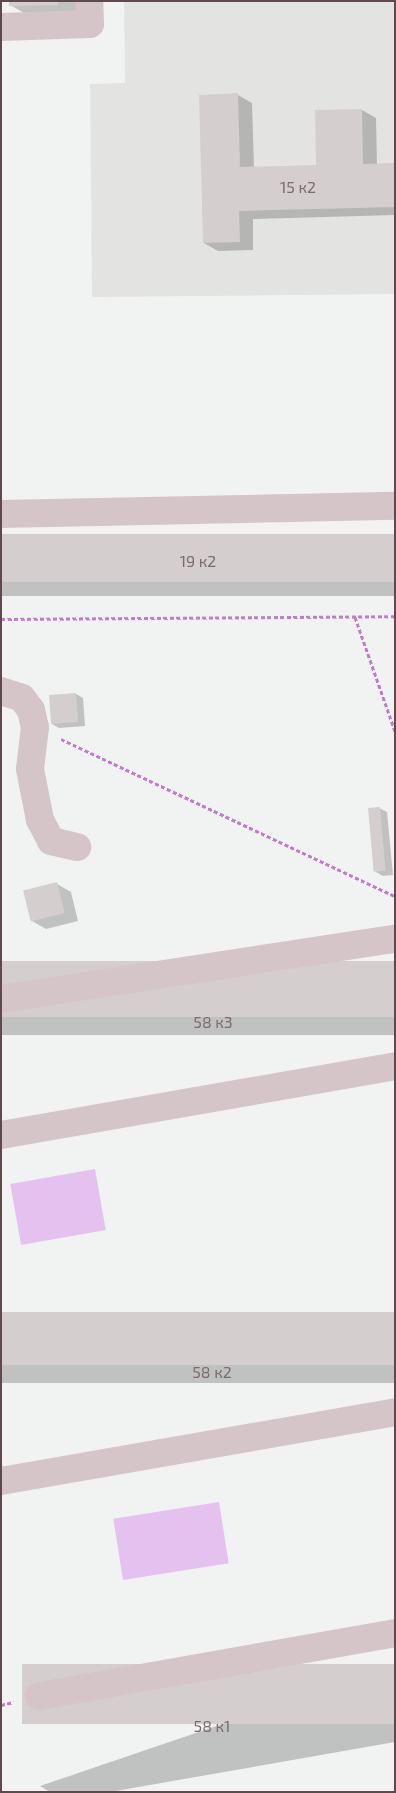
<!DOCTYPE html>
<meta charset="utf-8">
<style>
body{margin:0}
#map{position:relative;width:396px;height:1793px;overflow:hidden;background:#f1f3f2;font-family:"Exo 2",sans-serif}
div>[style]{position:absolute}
.education>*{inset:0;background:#e3e4e2}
.green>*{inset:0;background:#e4c1ef;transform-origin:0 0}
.shadow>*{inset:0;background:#0003;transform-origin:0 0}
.building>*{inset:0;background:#d5cecf;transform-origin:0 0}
.path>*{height:3px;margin-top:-1.5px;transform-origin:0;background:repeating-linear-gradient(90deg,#c379ce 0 4px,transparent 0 6.5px)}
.minor>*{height:28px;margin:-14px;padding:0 14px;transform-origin:14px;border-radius:14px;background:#d5c5c8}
span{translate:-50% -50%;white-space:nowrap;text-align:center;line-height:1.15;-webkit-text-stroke:5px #fff;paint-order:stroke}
.number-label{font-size:16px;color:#7c6a6d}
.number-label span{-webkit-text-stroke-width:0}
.frame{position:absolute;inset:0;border:2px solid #5f494c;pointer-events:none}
</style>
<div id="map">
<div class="education">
<div style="clip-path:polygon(124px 1px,395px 1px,395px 294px,92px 297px,90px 84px,125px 83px)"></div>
</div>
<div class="green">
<div style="left:95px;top:1169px;width:62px;height:86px;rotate:80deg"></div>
<div style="left:219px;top:1502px;width:62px;height:107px;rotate:81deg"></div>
</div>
<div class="shadow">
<div style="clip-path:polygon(10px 1px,82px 1px,82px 18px,35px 19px,10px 5px)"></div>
<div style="clip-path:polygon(238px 95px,252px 103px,254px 168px,317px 166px,362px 110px,376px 118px,377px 165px,395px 164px,395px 215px,253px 219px,253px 250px,218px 251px,204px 243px,201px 96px)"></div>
<div style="left:395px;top:536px;width:60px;height:394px;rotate:90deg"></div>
<div style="clip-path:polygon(76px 694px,83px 698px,85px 726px,59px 728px,52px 724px)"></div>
<div style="clip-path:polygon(379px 808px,387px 812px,393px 875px,383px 876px,376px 872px)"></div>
<div style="clip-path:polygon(57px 884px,71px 892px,78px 921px,46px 929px,32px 921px)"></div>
<div style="left:395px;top:962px;width:73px;height:400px;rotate:90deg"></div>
<div style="left:395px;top:1313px;width:70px;height:401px;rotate:90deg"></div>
<div style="clip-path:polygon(395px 1665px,395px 1742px,110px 1792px,50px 1792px,40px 1786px)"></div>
</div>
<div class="building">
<div style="clip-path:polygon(9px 1px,58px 1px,58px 5px,9px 6px)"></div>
<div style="clip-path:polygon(238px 93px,240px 167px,316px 165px,315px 110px,362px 109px,363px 164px,395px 163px,395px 207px,239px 211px,240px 242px,203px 243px,199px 95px)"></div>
<div style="left:395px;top:534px;width:48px;height:394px;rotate:90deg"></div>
<div style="left:76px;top:693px;width:29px;height:27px;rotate:86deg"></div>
<div style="left:380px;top:807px;width:64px;height:12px;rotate:85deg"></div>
<div style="left:57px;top:882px;width:32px;height:35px;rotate:76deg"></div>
<div style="left:395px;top:961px;width:56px;height:400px;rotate:90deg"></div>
<div style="left:395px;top:1312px;width:53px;height:401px;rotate:90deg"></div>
<div style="left:395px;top:1664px;width:60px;height:373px;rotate:90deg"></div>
</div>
<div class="path">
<div style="left:355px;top:617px;width:121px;rotate:70.7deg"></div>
<div style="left:1px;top:619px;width:394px;rotate:-0.4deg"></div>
<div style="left:61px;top:739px;width:369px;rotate:25.2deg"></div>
<div style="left:1px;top:1705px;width:13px;rotate:-13deg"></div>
</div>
<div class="minor">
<div style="left:1px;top:27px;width:89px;rotate:-1.9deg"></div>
<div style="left:90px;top:24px;width:23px;rotate:-92deg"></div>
<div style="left:1px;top:514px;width:394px;rotate:-1.2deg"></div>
<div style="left:1px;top:691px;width:22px;rotate:18deg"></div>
<div style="left:22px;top:698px;width:15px;rotate:53deg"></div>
<div style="left:31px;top:710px;width:17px;rotate:77deg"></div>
<div style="left:35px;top:727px;width:42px;rotate:96.8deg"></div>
<div style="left:30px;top:769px;width:52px;rotate:78.9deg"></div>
<div style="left:40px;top:820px;width:24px;rotate:62deg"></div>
<div style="left:51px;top:841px;width:27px;rotate:13deg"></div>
<div style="left:1px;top:999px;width:399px;rotate:-8.7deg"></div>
<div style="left:1px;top:1135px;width:400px;rotate:-9.9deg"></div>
<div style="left:1px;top:1481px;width:400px;rotate:-9.9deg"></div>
<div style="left:39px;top:1696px;width:362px;rotate:-10deg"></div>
</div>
<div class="number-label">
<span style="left:298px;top:187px">15 к2</span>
<span style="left:198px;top:561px">19 к2</span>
<span style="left:213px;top:1022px">58 к3</span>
<span style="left:212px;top:1372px">58 к2</span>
<span style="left:212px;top:1726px">58 к1</span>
</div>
<div class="frame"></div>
</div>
